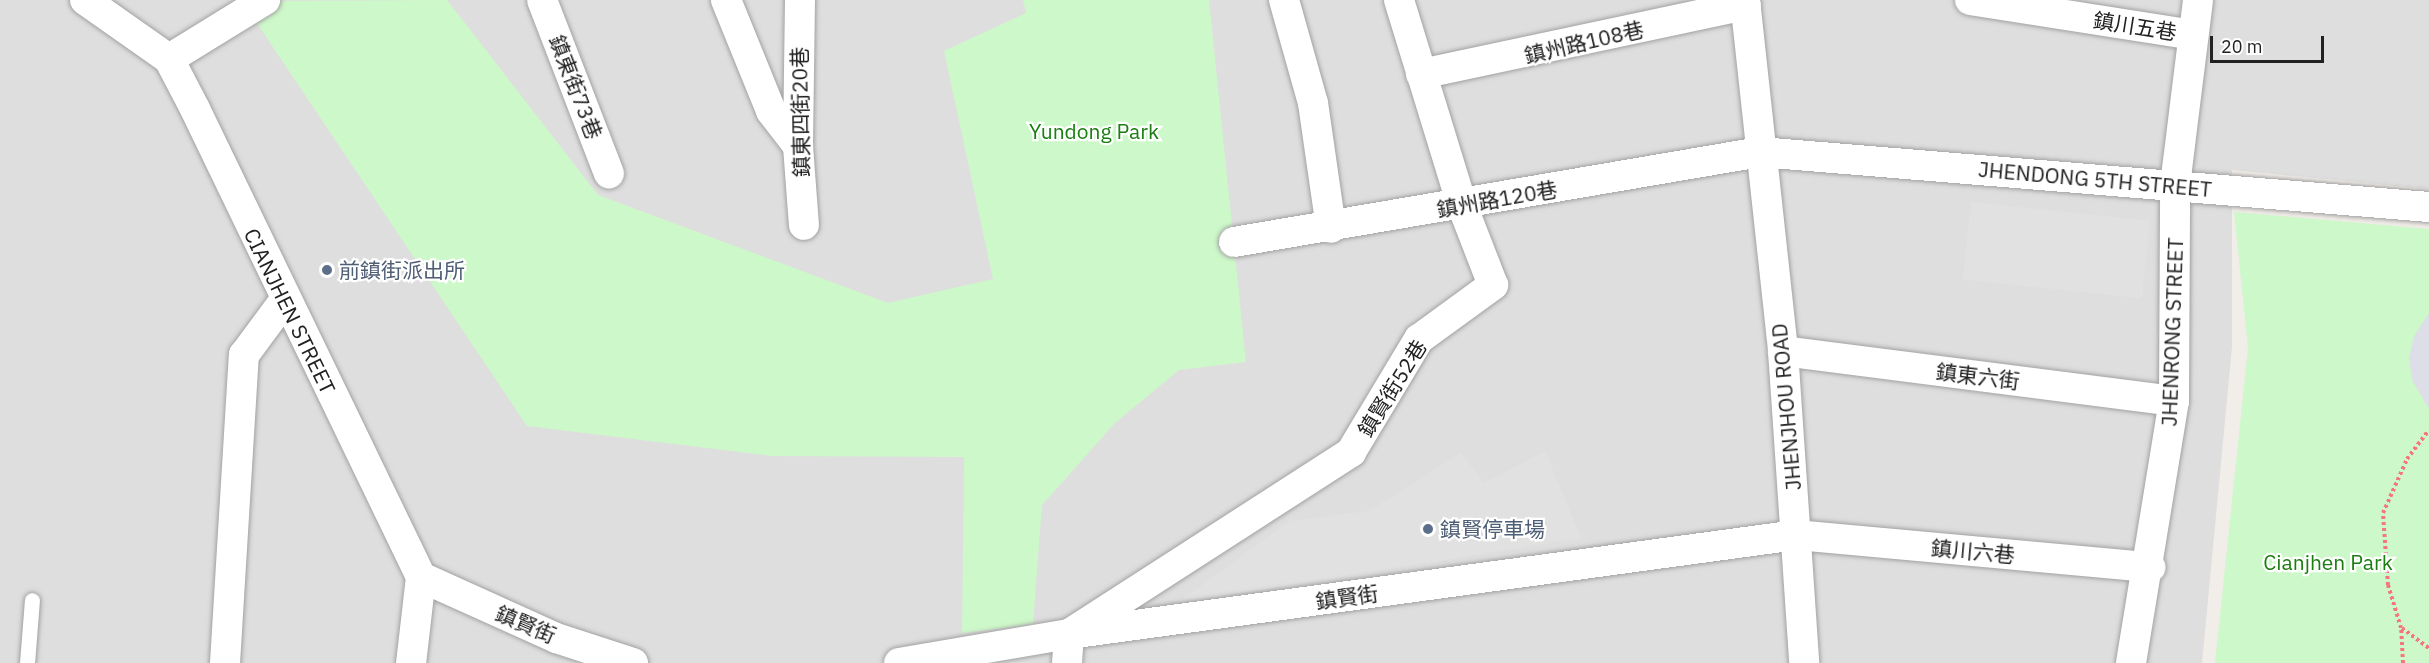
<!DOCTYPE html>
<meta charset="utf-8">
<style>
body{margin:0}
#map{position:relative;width:2429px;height:663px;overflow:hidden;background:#f1ede8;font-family:"IBM Plex Sans","Noto Sans TC",sans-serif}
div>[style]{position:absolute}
.residential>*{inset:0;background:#dfdede}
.park>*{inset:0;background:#cdf8c9}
.parking>*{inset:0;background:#e1e1e1;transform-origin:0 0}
.plaza>*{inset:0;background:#dddee7}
.path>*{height:4px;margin-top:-2px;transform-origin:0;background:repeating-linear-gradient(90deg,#f5767e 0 3px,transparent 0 6px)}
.roads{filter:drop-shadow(0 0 2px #a2a2a2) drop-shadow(0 0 2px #a2a2a2)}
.lane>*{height:15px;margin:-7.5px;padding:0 7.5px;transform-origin:7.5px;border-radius:7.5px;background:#fff}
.street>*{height:30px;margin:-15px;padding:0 15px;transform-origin:15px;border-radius:15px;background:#fff}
.dots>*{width:16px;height:16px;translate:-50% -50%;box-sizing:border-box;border:3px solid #fff;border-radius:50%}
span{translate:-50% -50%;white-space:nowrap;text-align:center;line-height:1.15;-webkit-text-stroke:4.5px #fff;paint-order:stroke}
.street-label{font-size:21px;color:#212121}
.park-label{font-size:21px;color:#1a7e10}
.service-label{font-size:21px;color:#4e5e75}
.left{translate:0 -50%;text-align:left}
.scale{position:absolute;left:2210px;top:36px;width:114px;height:27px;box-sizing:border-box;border:3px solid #212121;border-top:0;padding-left:8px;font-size:18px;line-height:21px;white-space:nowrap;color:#212121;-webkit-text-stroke:4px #fff;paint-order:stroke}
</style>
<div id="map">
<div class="residential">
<div style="clip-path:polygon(0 0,2429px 0,2429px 189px,2232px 170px,2232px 347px,2202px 663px,0 663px)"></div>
</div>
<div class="park">
<div style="clip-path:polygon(447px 0,598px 195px,888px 303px,993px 279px,944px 51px,1026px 13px,1023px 0,1209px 0,1246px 362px,1179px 370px,1115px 423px,1042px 505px,1033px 624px,962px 633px,964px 457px,772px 456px,527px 426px,242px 1px)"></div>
<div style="clip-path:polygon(2234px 212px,2429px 229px,2429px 663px,2215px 663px,2248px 348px)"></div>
</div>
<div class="parking">
<div style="left:1971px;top:202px;width:180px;height:78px;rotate:6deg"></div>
<div style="clip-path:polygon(1545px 451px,1581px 538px,1177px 603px,1290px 521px,1369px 511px,1461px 453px,1484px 483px)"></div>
</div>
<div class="plaza">
<div style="clip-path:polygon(2429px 313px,2429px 409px,2412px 380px,2409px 358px,2414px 336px)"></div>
</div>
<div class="path">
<div style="left:2402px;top:628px;width:34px;rotate:37deg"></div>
<div style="left:2403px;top:663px;width:35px;rotate:-93deg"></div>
<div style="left:2401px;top:628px;width:45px;rotate:-106.8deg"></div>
<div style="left:2388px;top:585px;width:72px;rotate:-94deg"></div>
<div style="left:2383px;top:513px;width:59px;rotate:-66deg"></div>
<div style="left:2407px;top:459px;width:36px;rotate:-53deg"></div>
</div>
<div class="roads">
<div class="lane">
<div style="left:27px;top:663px;width:63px;rotate:-85.5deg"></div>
</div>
<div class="street">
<div style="left:85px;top:0;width:103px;rotate:35.1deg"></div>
<div style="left:169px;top:59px;width:56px;rotate:62.5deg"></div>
<div style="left:195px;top:109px;width:520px;rotate:64.22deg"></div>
<div style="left:421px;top:577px;width:87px;rotate:96.6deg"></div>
<div style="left:542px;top:0;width:186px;rotate:68.9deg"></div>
<div style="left:726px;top:0;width:120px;rotate:67.9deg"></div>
<div style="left:771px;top:111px;width:44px;rotate:52.4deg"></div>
<div style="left:800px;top:0;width:146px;rotate:90.8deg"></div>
<div style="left:798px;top:146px;width:79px;rotate:85.7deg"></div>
<div style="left:1284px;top:0;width:107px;rotate:74.3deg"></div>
<div style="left:1313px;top:103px;width:126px;rotate:81.8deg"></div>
<div style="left:1745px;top:0;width:353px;rotate:83.8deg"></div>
<div style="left:1783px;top:351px;width:313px;rotate:86.1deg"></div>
<div style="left:1970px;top:0;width:226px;rotate:8.9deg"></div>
<div style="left:169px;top:59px;width:113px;rotate:-31.6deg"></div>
<div style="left:1421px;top:74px;width:332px;rotate:-12deg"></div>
<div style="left:1234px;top:242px;width:534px;rotate:-9.71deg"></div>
<div style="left:1760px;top:152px;width:671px;rotate:4.7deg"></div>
<div style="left:1783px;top:351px;width:394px;rotate:7.3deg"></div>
<div style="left:421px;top:577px;width:148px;rotate:24.3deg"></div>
<div style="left:556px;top:638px;width:81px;rotate:18deg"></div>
<div style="left:225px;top:663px;width:309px;rotate:-86.5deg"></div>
<div style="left:244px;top:355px;width:67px;rotate:-53.5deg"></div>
<div style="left:899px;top:663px;width:172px;rotate:-9.7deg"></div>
<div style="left:1069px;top:634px;width:734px;rotate:-7.75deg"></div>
<div style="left:1796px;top:535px;width:356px;rotate:5.2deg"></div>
<div style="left:1067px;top:663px;width:29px;rotate:-86deg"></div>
<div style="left:1069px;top:634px;width:336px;rotate:-32.8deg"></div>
<div style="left:1351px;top:452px;width:132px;rotate:-59deg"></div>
<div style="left:1419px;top:339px;width:92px;rotate:-36.1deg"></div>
<div style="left:1493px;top:285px;width:86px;rotate:-111.2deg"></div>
<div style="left:1462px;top:205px;width:214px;rotate:-107.1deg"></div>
<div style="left:2131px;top:663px;width:266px;rotate:-80.7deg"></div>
<div style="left:2174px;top:401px;width:216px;rotate:-89.7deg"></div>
<div style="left:2175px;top:185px;width:186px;rotate:-82.9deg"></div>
</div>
</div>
<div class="dots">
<div style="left:327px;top:270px;background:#5c6f8a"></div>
<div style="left:1428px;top:529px;background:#5c6f8a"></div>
</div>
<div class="street-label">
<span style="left:2135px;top:26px;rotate:9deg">鎮川五巷</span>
<span style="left:1584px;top:42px;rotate:-13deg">鎮州路108巷</span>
<span style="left:576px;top:87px;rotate:69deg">鎮東街73巷</span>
<span style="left:800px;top:112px;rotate:-91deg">鎮東四街20巷</span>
<span style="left:2095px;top:179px;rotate:5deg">JHENDONG 5TH STREET</span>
<span style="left:1497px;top:199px;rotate:-10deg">鎮州路120巷</span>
<span style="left:290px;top:311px;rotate:64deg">CIANJHEN STREET</span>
<span style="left:2172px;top:332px;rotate:-88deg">JHENRONG STREET</span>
<span style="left:1978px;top:376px;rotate:7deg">鎮東六街</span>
<span style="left:1392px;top:388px;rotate:-58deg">鎮賢街52巷</span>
<span style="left:1786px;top:407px;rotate:-95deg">JHENJHOU ROAD</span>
<span style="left:1973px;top:551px;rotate:5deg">鎮川六巷</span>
<span style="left:1347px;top:597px;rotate:-8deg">鎮賢街</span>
<span style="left:526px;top:624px;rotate:23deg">鎮賢街</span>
</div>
<div class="park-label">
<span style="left:1094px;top:131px">Yundong Park</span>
<span style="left:2328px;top:562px">Cianjhen Park</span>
</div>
<div class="service-label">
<span class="left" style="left:339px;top:270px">前鎮街派出所</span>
<span class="left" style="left:1440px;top:529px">鎮賢停車場</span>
</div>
<div class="scale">20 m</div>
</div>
